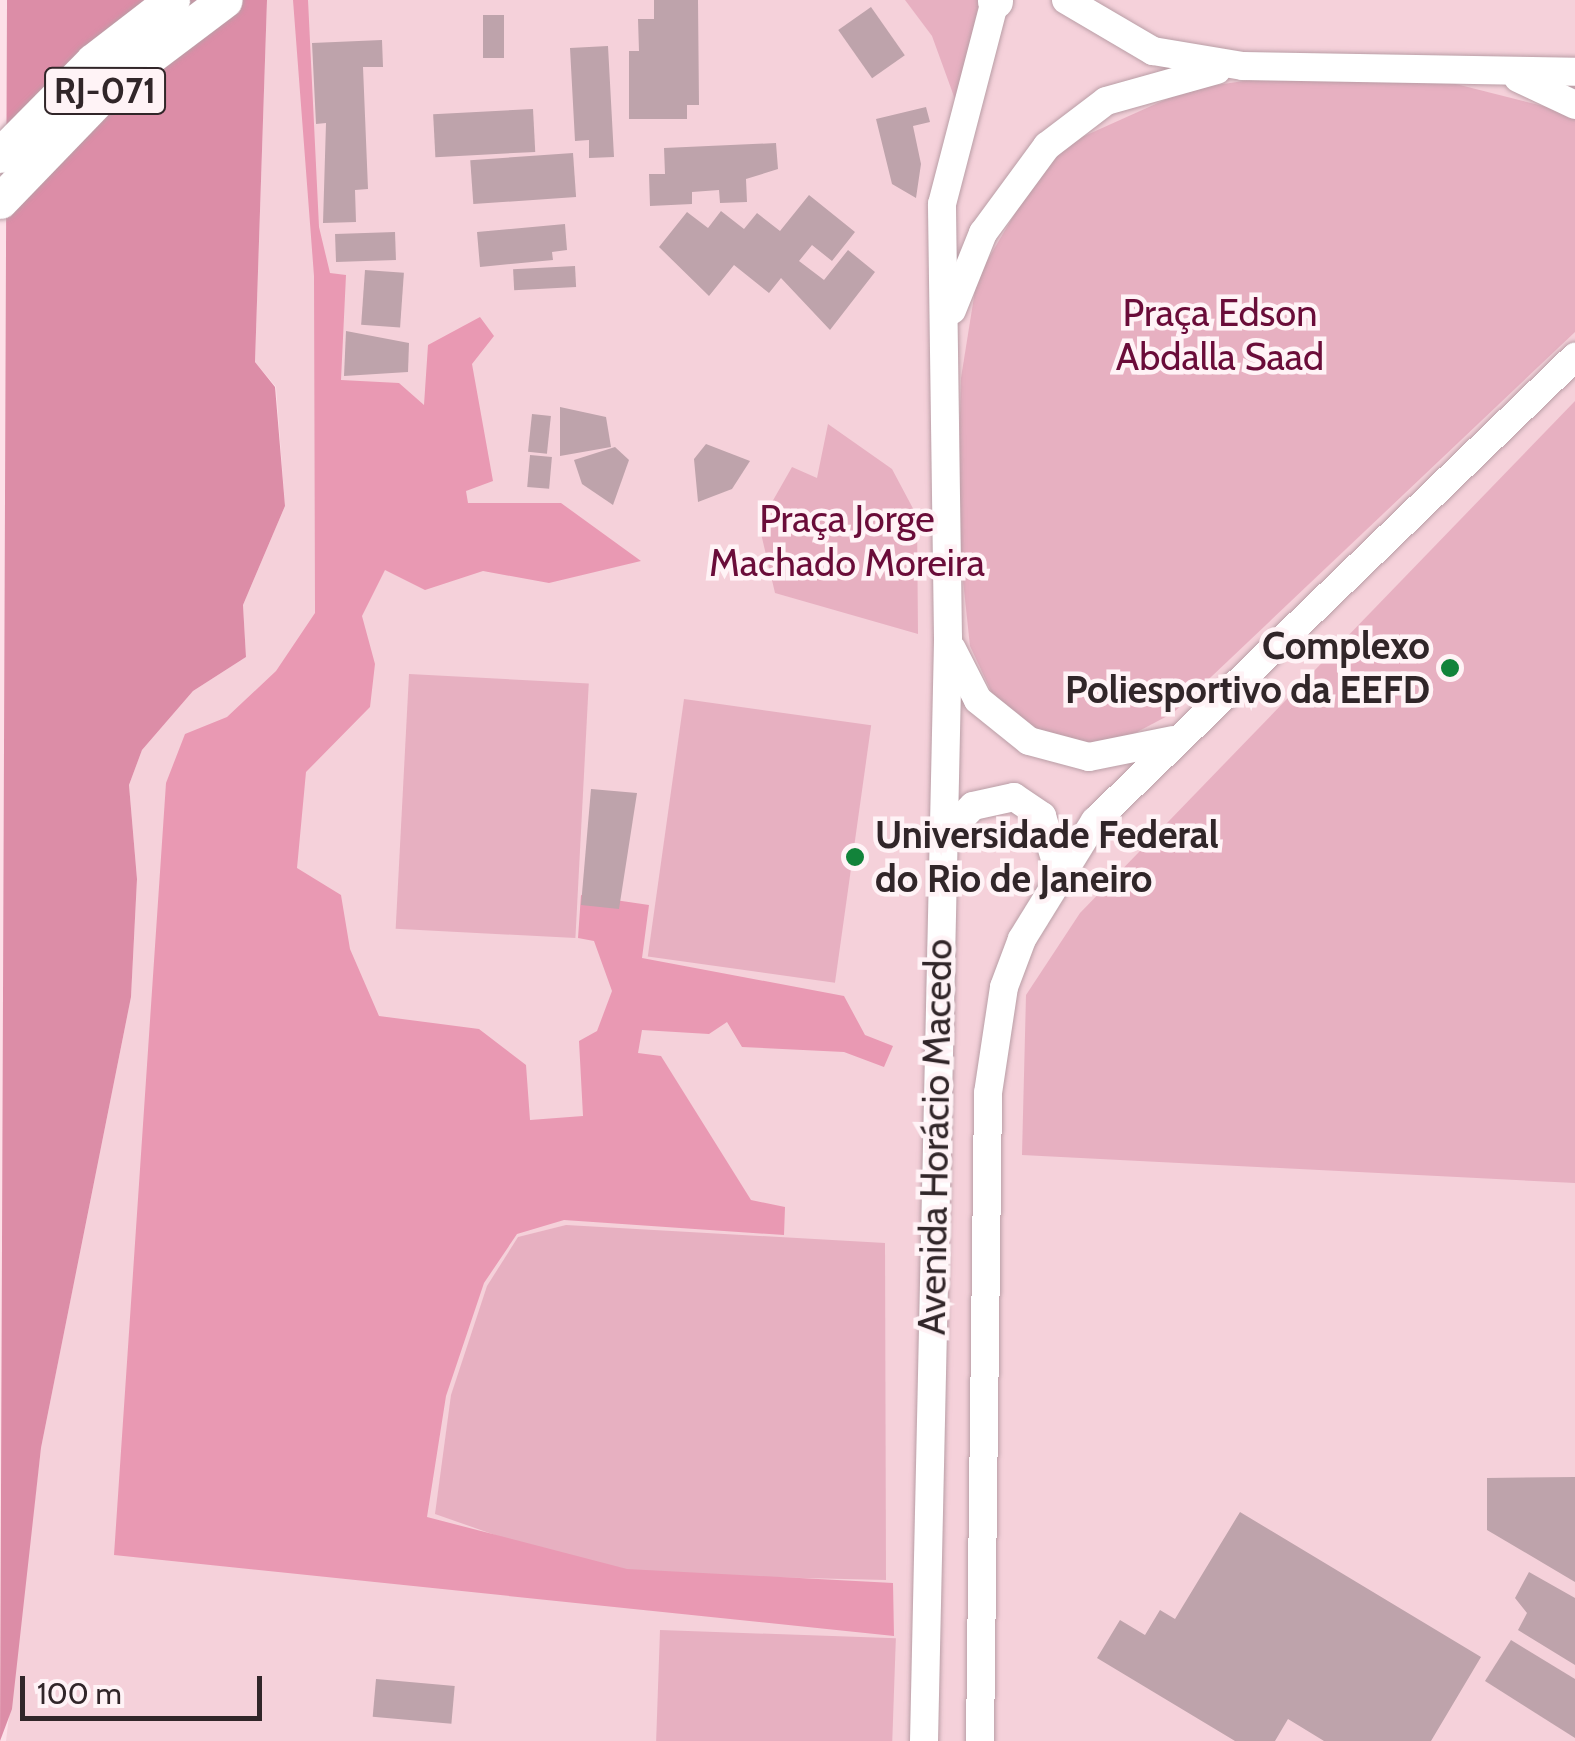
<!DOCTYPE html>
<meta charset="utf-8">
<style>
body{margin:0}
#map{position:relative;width:1575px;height:1741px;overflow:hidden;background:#fde0e8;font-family:Cabin,sans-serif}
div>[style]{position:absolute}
.built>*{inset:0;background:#f5d1da}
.green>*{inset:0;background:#e7b0c1;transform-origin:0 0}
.forest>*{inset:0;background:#e999b3}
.water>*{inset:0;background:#dc8da7}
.building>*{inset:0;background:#bea3ab;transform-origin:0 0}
.roads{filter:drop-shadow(0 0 2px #b99ea6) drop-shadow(0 0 2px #b99ea6)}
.secondary>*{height:28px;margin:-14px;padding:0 14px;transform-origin:14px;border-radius:14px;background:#fff}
.highway>*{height:35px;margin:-17.5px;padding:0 17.5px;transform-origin:17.5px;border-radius:17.5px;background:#fff}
.dots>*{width:28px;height:28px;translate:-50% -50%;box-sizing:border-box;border:5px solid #fff3f6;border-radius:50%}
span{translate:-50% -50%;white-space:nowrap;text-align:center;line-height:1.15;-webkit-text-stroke:9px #fff3f6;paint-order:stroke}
.shield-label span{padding:2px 8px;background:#fff3f6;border:2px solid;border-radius:8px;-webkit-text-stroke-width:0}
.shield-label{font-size:35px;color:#312629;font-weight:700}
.park-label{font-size:38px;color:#6a0c39}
.poi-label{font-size:38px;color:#312629;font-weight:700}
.right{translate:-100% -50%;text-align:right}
.left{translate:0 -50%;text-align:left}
.street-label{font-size:38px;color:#312629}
.scale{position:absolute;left:20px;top:1676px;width:242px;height:45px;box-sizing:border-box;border:5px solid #312629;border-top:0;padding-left:12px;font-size:30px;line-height:35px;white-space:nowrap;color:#312629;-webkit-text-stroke:8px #fff3f6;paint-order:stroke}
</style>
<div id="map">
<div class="built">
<div style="clip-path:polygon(267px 0,1575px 0,1575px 1741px,6px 1741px,41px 1448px,131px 997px,137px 879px,129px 785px,142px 750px,193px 691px,246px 657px,243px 605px,285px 506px,276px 387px,255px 362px)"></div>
</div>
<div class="green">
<div style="clip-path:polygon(905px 0,980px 0,956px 102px,932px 36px)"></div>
<div style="clip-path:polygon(1257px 79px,1452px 83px,1575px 114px,1575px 332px,1173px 713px,1122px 740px,1077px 745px,1033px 730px,996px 702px,970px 646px,957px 524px,961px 378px,977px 278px,1034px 181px,1071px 142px,1189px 89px)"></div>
<div style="clip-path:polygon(1575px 401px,1575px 1183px,1022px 1155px,1026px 995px,1080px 913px)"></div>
<div style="clip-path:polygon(828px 424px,892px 469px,917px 516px,918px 634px,775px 593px,759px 525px,792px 467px,817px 478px)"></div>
<div style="left:409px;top:674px;width:180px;height:255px;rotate:3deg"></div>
<div style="left:684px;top:699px;width:189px;height:260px;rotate:8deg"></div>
<div style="clip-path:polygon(566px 1225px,885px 1243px,886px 1580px,604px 1573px,435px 1514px,451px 1395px,487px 1286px,518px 1237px)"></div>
<div style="left:660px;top:1630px;width:236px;height:111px;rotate:2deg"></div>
</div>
<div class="forest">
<div style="clip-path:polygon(293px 0,308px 0,319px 227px,330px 273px,346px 275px,341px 380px,399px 383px,424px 405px,428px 345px,480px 317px,494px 336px,472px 364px,493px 481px,466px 491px,468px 503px,561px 503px,641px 561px,549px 583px,483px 571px,425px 590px,385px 570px,362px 616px,375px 664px,370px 707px,306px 772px,297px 868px,341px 895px,350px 949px,379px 1016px,479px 1029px,526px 1065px,530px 1120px,583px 1116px,579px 1041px,597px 1031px,612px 991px,594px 941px,578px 938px,581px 895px,649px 905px,642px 958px,844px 996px,865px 1035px,893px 1046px,884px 1067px,844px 1052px,742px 1047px,727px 1022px,709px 1034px,642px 1030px,638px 1053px,661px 1056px,751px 1200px,785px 1207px,784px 1235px,564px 1220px,517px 1234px,484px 1283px,446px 1396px,427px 1517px,627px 1569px,893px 1583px,894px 1636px,114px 1555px,166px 783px,185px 734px,227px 717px,276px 671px,315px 613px,314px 276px)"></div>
</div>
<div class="water">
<div style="clip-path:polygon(7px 0,267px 0,255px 362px,275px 387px,285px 506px,243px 605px,246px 657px,193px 691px,142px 750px,129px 785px,137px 879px,131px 997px,41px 1448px,12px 1709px,0 1741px)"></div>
</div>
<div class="building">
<div style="clip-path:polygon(654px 0,698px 0,699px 105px,687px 105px,687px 119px,629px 119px,629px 51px,639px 51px,638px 19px,654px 19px)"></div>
<div style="left:871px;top:7px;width:59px;height:40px;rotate:55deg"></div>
<div style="left:483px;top:15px;width:21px;height:43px"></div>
<div style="clip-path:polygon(382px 40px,383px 67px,363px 67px,368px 189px,355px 190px,356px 222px,323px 223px,326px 123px,316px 124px,312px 43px)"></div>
<div style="clip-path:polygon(608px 46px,614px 157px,589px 158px,589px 140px,575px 141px,570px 48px)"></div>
<div style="clip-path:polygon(926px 107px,930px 122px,913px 126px,921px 164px,916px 198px,892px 184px,876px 119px)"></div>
<div style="left:533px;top:109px;width:43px;height:100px;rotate:87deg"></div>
<div style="clip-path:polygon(776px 143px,778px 169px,746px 179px,747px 202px,720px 203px,719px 190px,692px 192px,692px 204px,650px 206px,649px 174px,665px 174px,664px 148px)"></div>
<div style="left:573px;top:153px;width:44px;height:103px;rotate:86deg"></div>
<div style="clip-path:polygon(809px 195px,855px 232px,832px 261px,812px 245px,799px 261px,824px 280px,848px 250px,875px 272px,830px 330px,781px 278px,769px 293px,734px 265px,709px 296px,659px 247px,687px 212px,708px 228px,721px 211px,744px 229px,757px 213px,780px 231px)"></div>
<div style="clip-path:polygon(565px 224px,567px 250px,552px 252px,553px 260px,480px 267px,477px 232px)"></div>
<div style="left:395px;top:232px;width:28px;height:60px;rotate:88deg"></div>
<div style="left:575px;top:266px;width:21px;height:62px;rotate:87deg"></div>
<div style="left:365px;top:270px;width:39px;height:55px;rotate:4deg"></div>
<div style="clip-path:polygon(346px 331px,409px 343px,408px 372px,344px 376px)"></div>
<div style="clip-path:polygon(560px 407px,606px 417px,611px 447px,560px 456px)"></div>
<div style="left:532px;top:414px;width:19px;height:38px;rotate:6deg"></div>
<div style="clip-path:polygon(706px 444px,750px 461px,732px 489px,698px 502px,694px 459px)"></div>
<div style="clip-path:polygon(615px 447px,629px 460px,613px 505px,582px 484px,574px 460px)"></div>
<div style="left:530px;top:455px;width:22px;height:32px;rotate:5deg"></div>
<div style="clip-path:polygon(591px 789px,637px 793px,619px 909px,581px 905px)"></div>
<div style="clip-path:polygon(1575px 1477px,1575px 1582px,1487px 1530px,1487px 1478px)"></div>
<div style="clip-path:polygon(1240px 1512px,1481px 1657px,1431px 1741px,1324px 1741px,1288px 1719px,1275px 1741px,1235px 1741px,1097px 1658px,1120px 1620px,1145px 1635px,1160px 1610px,1175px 1619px)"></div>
<div style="clip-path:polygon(1529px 1572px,1575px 1598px,1575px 1665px,1518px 1630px,1527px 1613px,1515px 1598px)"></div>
<div style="clip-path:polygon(1511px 1640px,1575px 1679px,1575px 1738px,1485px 1681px)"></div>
<div style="left:376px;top:1679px;width:79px;height:38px;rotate:5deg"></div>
</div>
<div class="roads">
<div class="secondary">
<div style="left:1066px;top:0;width:101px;rotate:30.4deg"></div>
<div style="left:1153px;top:51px;width:91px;rotate:9.5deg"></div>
<div style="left:1243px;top:66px;width:332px;rotate:1deg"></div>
<div style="left:1518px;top:78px;width:63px;rotate:25.3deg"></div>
<div style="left:952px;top:310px;width:83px;rotate:-68.1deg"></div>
<div style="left:983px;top:233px;width:108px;rotate:-53.7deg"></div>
<div style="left:1047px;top:146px;width:74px;rotate:-37.3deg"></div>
<div style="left:1106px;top:101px;width:115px;rotate:-15.6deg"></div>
<div style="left:952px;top:649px;width:57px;rotate:63deg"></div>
<div style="left:978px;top:700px;width:65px;rotate:38.8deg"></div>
<div style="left:1029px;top:741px;width:62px;rotate:14.9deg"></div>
<div style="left:1089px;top:757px;width:86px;rotate:-11.4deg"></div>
<div style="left:940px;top:840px;width:47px;rotate:-45.9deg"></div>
<div style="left:973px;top:806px;width:42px;rotate:-12.4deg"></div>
<div style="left:1014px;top:797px;width:34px;rotate:34deg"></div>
<div style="left:1042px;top:816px;width:55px;rotate:73.2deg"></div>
<div style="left:924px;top:1741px;width:1103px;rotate:-88.75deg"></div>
<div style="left:948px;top:638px;width:434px;rotate:-90.8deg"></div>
<div style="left:942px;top:204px;width:211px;rotate:-75.4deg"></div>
<div style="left:980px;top:1741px;width:648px;rotate:-89.29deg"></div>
<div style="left:988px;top:1093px;width:107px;rotate:-81.4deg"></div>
<div style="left:1004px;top:987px;width:51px;rotate:-69.4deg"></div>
<div style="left:1022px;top:939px;width:139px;rotate:-58.3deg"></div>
<div style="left:1095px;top:821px;width:668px;rotate:-44.03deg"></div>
</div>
<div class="highway">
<div style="left:995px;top:0;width:1px;rotate:90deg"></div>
<div style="left:0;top:155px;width:132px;rotate:-45.3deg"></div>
<div style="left:93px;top:61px;width:100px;rotate:-37.7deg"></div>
<div style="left:0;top:201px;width:161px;rotate:-46deg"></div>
<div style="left:112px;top:85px;width:141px;rotate:-37deg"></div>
</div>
</div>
<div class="dots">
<div style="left:1450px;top:668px;background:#12833a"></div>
<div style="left:855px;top:857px;background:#12833a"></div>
</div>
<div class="shield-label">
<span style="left:105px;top:91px">RJ-071</span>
</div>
<div class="park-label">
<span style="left:1220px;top:335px">Praça Edson<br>Abdalla Saad</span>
<span style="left:847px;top:541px">Praça Jorge<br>Machado Moreira</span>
</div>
<div class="poi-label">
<span class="right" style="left:1430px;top:668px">Complexo<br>Poliesportivo da EEFD</span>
<span class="left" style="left:875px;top:857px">Universidade Federal<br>do Rio de Janeiro</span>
</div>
<div class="street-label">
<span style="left:935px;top:1137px;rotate:-89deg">Avenida Horácio Macedo</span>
</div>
<div class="scale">100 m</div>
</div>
